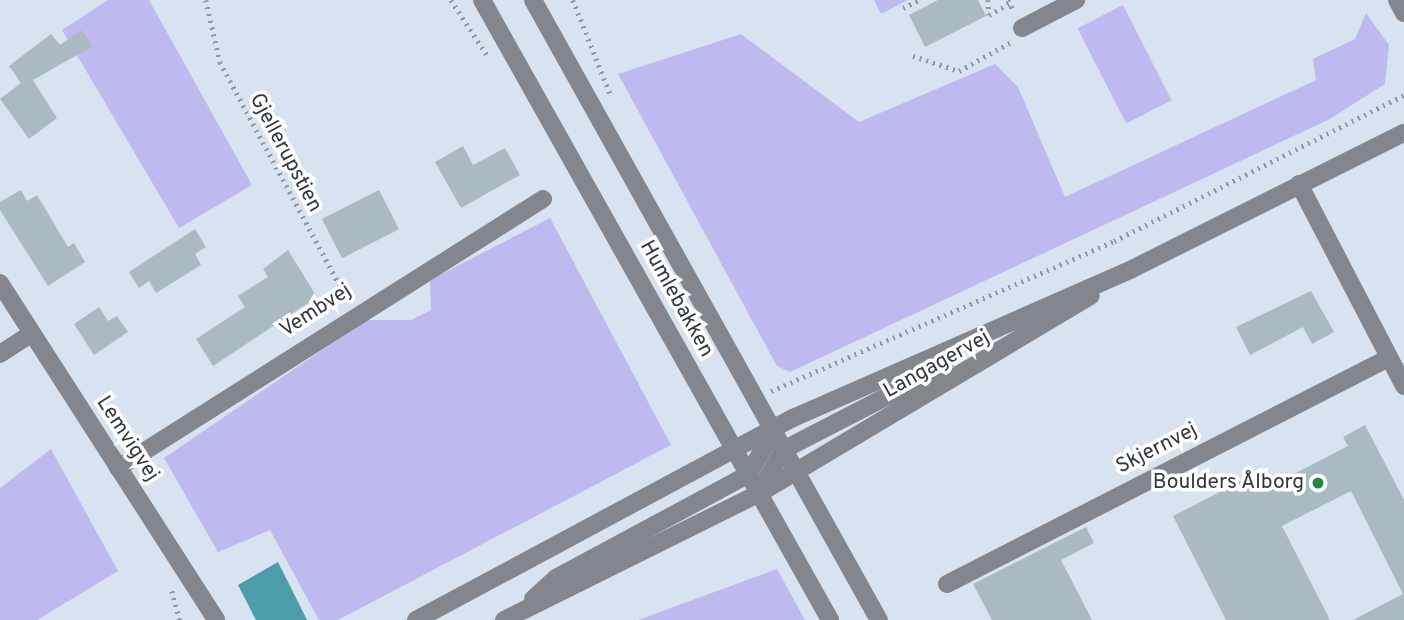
<!DOCTYPE html>
<meta charset="utf-8">
<style>
body{margin:0}
#map{position:relative;width:1404px;height:620px;overflow:hidden;background:#d7e3f0;font-family:Overpass,sans-serif}
div>[style]{position:absolute}
.green>*{inset:0;background:#bebaef;transform-origin:0 0}
.water>*{inset:0;background:#4c9daa}
.building>*{inset:0;background:#a9bac2;transform-origin:0 0}
.path>*{height:4.5px;margin-top:-2.25px;transform-origin:0;background:repeating-linear-gradient(90deg,#9099a3 0 2px,transparent 0 7px)}
.minor>*{height:18px;margin:-9px;padding:0 9px;transform-origin:9px;border-radius:9px;background:#83868c}
.dots>*{width:19px;height:19px;translate:-50% -50%;box-sizing:border-box;border:4px solid #fff;border-radius:50%}
span{translate:-50% -50%;white-space:nowrap;text-align:center;line-height:1.15;-webkit-text-stroke:7px #fff;paint-order:stroke}
.street-label{font-size:21px;color:#33383d}
.poi-label{font-size:21px;color:#33383d}
.right{translate:-100% -50%;text-align:right}
</style>
<div id="map">
<div class="green">
<div style="clip-path:polygon(108px 0,149px 0,252px 185px,179px 228px,62px 30px)"></div>
<div style="clip-path:polygon(874px 0,908px 0,881px 14px)"></div>
<div style="left:1123px;top:5px;width:107px;height:51px;rotate:63deg"></div>
<div style="clip-path:polygon(1366px 13px,1389px 45px,1385px 84px,1330px 119px,790px 372px,777px 366px,618px 74px,741px 34px,859px 122px,995px 64px,1018px 87px,1065px 197px,1316px 80px,1313px 59px,1355px 39px)"></div>
<div style="clip-path:polygon(550px 218px,671px 445px,338px 620px,319px 620px,270px 530px,218px 552px,164px 458px,366px 320px,411px 320px,431px 310px,430px 280px)"></div>
<div style="clip-path:polygon(51px 449px,118px 571px,37px 620px,0 620px,0 488px)"></div>
<div style="clip-path:polygon(777px 569px,805px 620px,638px 620px)"></div>
</div>
<div class="water">
<div style="clip-path:polygon(278px 562px,307px 620px,256px 620px,238px 585px)"></div>
</div>
<div class="building">
<div style="clip-path:polygon(938px 0,978px 0,986px 16px,925px 47px,909px 15px)"></div>
<div style="clip-path:polygon(81px 30px,93px 46px,33px 80px,57px 118px,29px 139px,0 99px,21px 83px,9px 66px,51px 34px,60px 45px)"></div>
<div style="clip-path:polygon(463px 146px,473px 165px,505px 148px,520px 175px,461px 208px,435px 162px)"></div>
<div style="clip-path:polygon(21px 190px,27px 201px,37px 195px,68px 247px,74px 243px,85px 262px,48px 286px,0 210px,0 202px)"></div>
<div style="left:379px;top:190px;width:44px;height:64px;rotate:63deg"></div>
<div style="clip-path:polygon(195px 229px,206px 247px,195px 254px,201px 265px,156px 293px,149px 281px,139px 288px,129px 272px)"></div>
<div style="clip-path:polygon(288px 250px,317px 297px,213px 366px,196px 339px,245px 307px,238px 296px,268px 277px,263px 269px)"></div>
<div style="clip-path:polygon(1311px 291px,1334px 332px,1312px 344px,1303px 327px,1250px 355px,1236px 327px)"></div>
<div style="clip-path:polygon(99px 307px,108px 321px,117px 316px,128px 332px,94px 355px,74px 324px)"></div>
<div style="clip-path:polygon(1365px 425px,1404px 500px,1404px 620px,1353px 620px,1403px 594px,1351px 491px,1282px 526px,1330px 620px,1226px 620px,1173px 516px,1255px 474px,1263px 490px,1348px 446px,1343px 437px)"></div>
<div style="clip-path:polygon(1086px 527px,1094px 543px,1061px 560px,1092px 620px,992px 620px,973px 584px)"></div>
</div>
<div class="path">
<div style="left:206px;top:0;width:64px;rotate:77.3deg"></div>
<div style="left:220px;top:62px;width:271px;rotate:61.8deg"></div>
<div style="left:451px;top:0;width:66px;rotate:56.8deg"></div>
<div style="left:573px;top:0;width:103px;rotate:68.4deg"></div>
<div style="left:988px;top:0;width:15px;rotate:86deg"></div>
<div style="left:989px;top:15px;width:23px;rotate:-29deg"></div>
<div style="left:1008px;top:0;width:13px;rotate:63deg"></div>
<div style="left:903px;top:8px;width:18px;rotate:-27deg"></div>
<div style="left:913px;top:56px;width:48px;rotate:18.1deg"></div>
<div style="left:959px;top:71px;width:60px;rotate:-29.1deg"></div>
<div style="left:771px;top:391px;width:374px;rotate:-23.6deg"></div>
<div style="left:1114px;top:241px;width:325px;rotate:-26.7deg"></div>
<div style="left:172px;top:591px;width:30px;rotate:75deg"></div>
</div>
<div class="minor">
<div style="left:482px;top:0;width:711px;rotate:60.69deg"></div>
<div style="left:533px;top:0;width:710px;rotate:60.84deg"></div>
<div style="left:1397px;top:0;width:15px;rotate:62deg"></div>
<div style="left:1022px;top:28px;width:61px;rotate:-27.4deg"></div>
<div style="left:1299px;top:184px;width:228px;rotate:62.5deg"></div>
<div style="left:0;top:283px;width:400px;rotate:57.3deg"></div>
<div style="left:0;top:354px;width:38px;rotate:-33deg"></div>
<div style="left:118px;top:468px;width:503px;rotate:-32.33deg"></div>
<div style="left:761px;top:490px;width:46px;rotate:-61.2deg"></div>
<div style="left:783px;top:450px;width:163px;rotate:-27.3deg"></div>
<div style="left:928px;top:375px;width:33px;rotate:-39deg"></div>
<div style="left:947px;top:584px;width:496px;rotate:-27.1deg"></div>
<div style="left:533px;top:599px;width:31px;rotate:-42deg"></div>
<div style="left:556px;top:578px;width:219px;rotate:-28.3deg"></div>
<div style="left:749px;top:474px;width:49px;rotate:-60.8deg"></div>
<div style="left:416px;top:620px;width:428px;rotate:-28.2deg"></div>
<div style="left:793px;top:418px;width:370px;rotate:-23.7deg"></div>
<div style="left:1132px;top:269px;width:304px;rotate:-26.6deg"></div>
<div style="left:504px;top:620px;width:286px;rotate:-26.4deg"></div>
<div style="left:760px;top:493px;width:385px;rotate:-30.8deg"></div>
</div>
<div class="dots">
<div style="left:1318px;top:483px;background:#1f8b43"></div>
</div>
<div class="street-label">
<span style="left:285px;top:153px;rotate:62deg">Gjellerupstien</span>
<span style="left:676px;top:299px;rotate:61deg">Humlebakken</span>
<span style="left:316px;top:311px;rotate:-33deg">Vembvej</span>
<span style="left:937px;top:365px;rotate:-29deg">Langagervej</span>
<span style="left:127px;top:439px;rotate:57deg">Lemvigvej</span>
<span style="left:1157px;top:449px;rotate:-27deg">Skjernvej</span>
</div>
<div class="poi-label">
<span class="right" style="left:1304px;top:483px">Boulders Ålborg</span>
</div>
</div>
